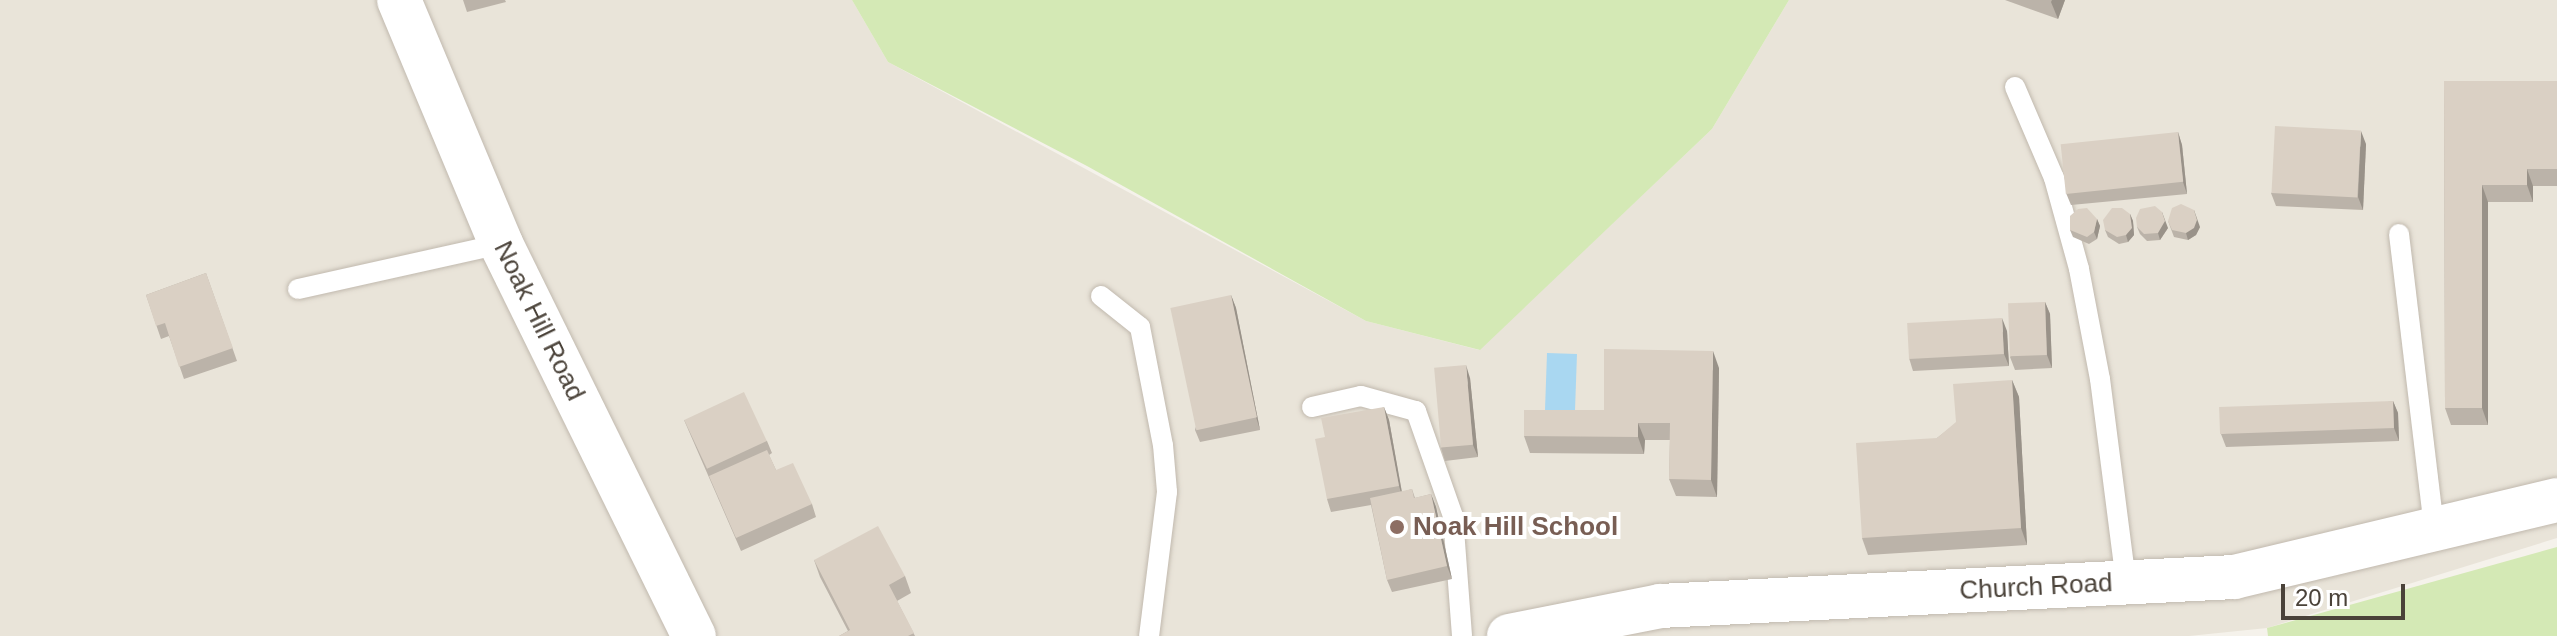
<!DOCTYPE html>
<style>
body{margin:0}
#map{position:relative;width:2557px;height:636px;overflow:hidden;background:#f5f2eb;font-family:Helvetica,sans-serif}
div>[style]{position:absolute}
.residential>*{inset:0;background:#e9e4d9}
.green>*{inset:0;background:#d4e9b5}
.water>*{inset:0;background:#a9d7f1;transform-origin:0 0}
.roads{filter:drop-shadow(0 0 2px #c1b9ae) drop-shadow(0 0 2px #c1b9ae)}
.service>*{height:20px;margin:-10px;padding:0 10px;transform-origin:10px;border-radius:10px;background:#fff}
.tertiary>*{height:44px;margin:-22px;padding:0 22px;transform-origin:22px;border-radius:22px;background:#fff}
.wall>*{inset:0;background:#bbb3a9}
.shaded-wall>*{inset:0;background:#999289}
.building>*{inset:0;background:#dad0c4;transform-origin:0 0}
.dots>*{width:22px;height:22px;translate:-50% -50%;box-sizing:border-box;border:4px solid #fff;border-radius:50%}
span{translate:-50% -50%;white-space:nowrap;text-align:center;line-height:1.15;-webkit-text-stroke:8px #fff;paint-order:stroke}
.street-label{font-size:26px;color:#4a4239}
.education-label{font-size:26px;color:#785e54;font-weight:700}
.left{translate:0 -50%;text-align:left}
.scale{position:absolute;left:2281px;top:584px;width:124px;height:36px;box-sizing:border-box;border:4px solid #4a4239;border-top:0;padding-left:10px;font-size:24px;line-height:28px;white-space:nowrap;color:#4a4239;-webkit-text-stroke:6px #fff;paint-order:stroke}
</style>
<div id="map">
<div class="residential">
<div style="clip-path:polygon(0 0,852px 0,888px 62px,1366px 321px,1479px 350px,1712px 129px,1789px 0,2557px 0,2557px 538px,2267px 628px,2189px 636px,0 636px)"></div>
</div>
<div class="green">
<div style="clip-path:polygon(852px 0,1789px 0,1712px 129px,1480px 350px,1366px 321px,1087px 166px,888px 62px)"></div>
<div style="clip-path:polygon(2557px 547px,2557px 636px,2268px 636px,2267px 628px)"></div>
</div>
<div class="water">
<div style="left:1547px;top:353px;width:30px;height:61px;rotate:2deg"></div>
</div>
<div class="roads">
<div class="service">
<div style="left:2015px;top:87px;width:99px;rotate:66.8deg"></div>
<div style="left:2054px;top:178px;width:94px;rotate:74.6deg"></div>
<div style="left:2079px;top:269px;width:112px;rotate:79.2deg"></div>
<div style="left:2100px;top:379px;width:205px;rotate:82.7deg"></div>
<div style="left:2399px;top:234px;width:297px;rotate:83.2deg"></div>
<div style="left:298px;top:289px;width:208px;rotate:-12.5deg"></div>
<div style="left:1101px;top:296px;width:50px;rotate:38.5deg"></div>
<div style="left:1140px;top:327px;width:120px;rotate:79deg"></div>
<div style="left:1163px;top:445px;width:47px;rotate:85.1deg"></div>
<div style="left:1167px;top:492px;width:145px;rotate:97.1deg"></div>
<div style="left:1312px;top:407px;width:50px;rotate:-12.7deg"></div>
<div style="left:1361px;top:396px;width:57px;rotate:15.3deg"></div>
<div style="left:1416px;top:411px;width:111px;rotate:70.6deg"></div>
<div style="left:1453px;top:516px;width:120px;rotate:85.7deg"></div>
</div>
<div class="tertiary">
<div style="left:399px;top:0;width:264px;rotate:67.3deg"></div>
<div style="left:501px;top:244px;width:437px;rotate:63.8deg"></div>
<div style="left:1509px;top:636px;width:154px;rotate:-11.2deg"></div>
<div style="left:1660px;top:606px;width:575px;rotate:-2.89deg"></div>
<div style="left:2234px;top:577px;width:332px;rotate:-13.4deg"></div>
</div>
</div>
<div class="wall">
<div style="clip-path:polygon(463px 0,505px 0,506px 2px,467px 12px)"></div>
<div style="clip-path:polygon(2005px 0,2065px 0,2058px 19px)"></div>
<div style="clip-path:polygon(2444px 81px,2557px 81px,2557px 186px,2533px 186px,2533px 202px,2488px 202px,2488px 425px,2451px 425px,2445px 408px)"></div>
<div style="clip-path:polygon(2178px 132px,2182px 145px,2187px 194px,2071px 205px,2066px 193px)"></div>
<div style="clip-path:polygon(2366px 144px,2363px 210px,2276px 206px,2271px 193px)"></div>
<div style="clip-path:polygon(2130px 214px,2133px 221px,2134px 235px,2128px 242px,2119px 244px,2108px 237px,2105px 230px)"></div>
<div style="clip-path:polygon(2097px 219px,2100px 226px,2097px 239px,2089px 244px,2073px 237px,2070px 230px)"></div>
<div style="clip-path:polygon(2168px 221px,2200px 227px,2196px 235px,2188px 240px,2174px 237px)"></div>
<div style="clip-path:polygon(2137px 227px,2168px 228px,2160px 240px,2147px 241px,2140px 234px)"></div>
<div style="clip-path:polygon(206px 273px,237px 361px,184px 379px,169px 336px,161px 339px,146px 295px)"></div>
<div style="clip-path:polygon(1231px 295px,1236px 308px,1260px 430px,1200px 442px,1195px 430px)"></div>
<div style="clip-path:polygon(2045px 302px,2050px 314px,2052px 368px,2015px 370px,2010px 357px)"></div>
<div style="clip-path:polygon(2007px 331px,2009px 366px,1913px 371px,1909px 358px)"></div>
<div style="clip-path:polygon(1719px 368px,1717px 497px,1676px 496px,1669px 479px,1670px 440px,1645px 440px,1644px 454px,1530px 453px,1524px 436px,1604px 410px)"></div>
<div style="clip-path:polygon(1470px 378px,1478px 457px,1445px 461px,1441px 448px)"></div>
<div style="clip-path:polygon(2012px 380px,2019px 397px,2027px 545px,1868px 555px,1862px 538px,1937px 438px)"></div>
<div style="clip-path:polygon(2393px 401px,2398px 413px,2399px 441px,2226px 447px,2221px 434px)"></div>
<div style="clip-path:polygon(1384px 407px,1389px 420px,1402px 492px,1412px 489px,1415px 498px,1431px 494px,1436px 507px,1452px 579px,1392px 592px,1387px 580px,1371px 505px,1331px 512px,1327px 499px,1325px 437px)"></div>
<div style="clip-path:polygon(684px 420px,767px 441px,772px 453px,769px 455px,776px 470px,812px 504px,816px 517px,741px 551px)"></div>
<div style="clip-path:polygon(814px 560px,905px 576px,911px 593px,897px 601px,915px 636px,839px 636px,848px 631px,820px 577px)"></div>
</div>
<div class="shaded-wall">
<div style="clip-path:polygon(2052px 0,2065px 0,2058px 19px,2051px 2px)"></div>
<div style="clip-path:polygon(2361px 131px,2366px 144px,2363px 210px,2358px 197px)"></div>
<div style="clip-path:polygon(2178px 132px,2182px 145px,2187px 194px,2183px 182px)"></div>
<div style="clip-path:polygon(2527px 169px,2533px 186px,2533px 202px,2527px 185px)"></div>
<div style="clip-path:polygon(2482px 185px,2488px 202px,2488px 425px,2482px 408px)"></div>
<div style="clip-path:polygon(2194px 210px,2200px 227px,2196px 235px,2188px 240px,2186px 233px)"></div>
<div style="clip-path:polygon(2162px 212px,2168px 228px,2160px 240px,2158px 233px)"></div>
<div style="clip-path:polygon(2130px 214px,2133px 221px,2134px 235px,2128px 242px,2126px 235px)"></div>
<div style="clip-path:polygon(2097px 219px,2100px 226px,2097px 239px,2094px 232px)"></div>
<div style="clip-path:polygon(1231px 295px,1236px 308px,1260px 430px,1256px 417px)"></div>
<div style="clip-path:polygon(2045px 302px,2050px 314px,2052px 368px,2047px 355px)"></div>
<div style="clip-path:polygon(2002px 318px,2007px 331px,2009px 366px,2004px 354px)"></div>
<div style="clip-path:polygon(1713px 351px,1719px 368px,1717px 497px,1711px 480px)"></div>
<div style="clip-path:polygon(1466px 365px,1470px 378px,1478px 457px,1473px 445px)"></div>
<div style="clip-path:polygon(2012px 380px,2019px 397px,2027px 545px,2021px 528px)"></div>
<div style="clip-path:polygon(2393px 401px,2398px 413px,2399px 441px,2394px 428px)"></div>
<div style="clip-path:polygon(1384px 407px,1389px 420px,1403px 499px,1399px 486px)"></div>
<div style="clip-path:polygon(1638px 423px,1645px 440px,1644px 454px,1638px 437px)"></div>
<div style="clip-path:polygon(1431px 494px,1436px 507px,1452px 579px,1447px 566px)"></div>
</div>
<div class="building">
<div style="clip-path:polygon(2444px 81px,2557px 81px,2557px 169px,2527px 169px,2527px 185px,2482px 185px,2482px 408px,2445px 408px)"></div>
<div style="left:2275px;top:126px;width:86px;height:67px;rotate:3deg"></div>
<div style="left:2178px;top:132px;width:50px;height:118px;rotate:84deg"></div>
<div style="clip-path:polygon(2181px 204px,2194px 210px,2197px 220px,2194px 228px,2186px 233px,2172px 230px,2168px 221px,2172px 208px)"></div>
<div style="clip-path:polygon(2155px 206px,2162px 212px,2165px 221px,2158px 233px,2144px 234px,2137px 227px,2136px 218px,2140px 209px)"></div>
<div style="clip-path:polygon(2087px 208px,2097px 219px,2094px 232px,2087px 237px,2070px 230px,2070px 216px,2078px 209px)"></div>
<div style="clip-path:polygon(2112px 208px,2122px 208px,2130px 214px,2132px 228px,2126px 235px,2117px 237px,2105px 230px,2103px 220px)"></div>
<div style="clip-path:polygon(206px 273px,233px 348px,179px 367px,165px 323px,156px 326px,146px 295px)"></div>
<div style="left:1231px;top:295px;width:125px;height:62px;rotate:78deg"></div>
<div style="left:2045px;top:302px;width:53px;height:37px;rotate:88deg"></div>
<div style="left:2002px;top:318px;width:36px;height:95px;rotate:87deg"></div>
<div style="clip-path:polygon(1604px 349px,1713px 351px,1711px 480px,1669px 479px,1670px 423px,1638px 423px,1638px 437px,1524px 436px,1524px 410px,1604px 410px)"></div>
<div style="left:1466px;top:365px;width:80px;height:32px;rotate:85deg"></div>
<div style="clip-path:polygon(2012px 380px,2021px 528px,1862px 538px,1856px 443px,1937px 438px,1956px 422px,1953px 384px)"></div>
<div style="left:744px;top:392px;width:54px;height:66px;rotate:65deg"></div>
<div style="left:2393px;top:401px;width:27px;height:174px;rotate:88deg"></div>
<div style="clip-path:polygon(1384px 407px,1399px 486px,1327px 499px,1315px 439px,1325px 437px,1321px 418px)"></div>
<div style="clip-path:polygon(767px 450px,776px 470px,793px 463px,812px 504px,736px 538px,709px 476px)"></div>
<div style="clip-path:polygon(1412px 489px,1414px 498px,1431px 494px,1447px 566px,1387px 580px,1370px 498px)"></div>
<div style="clip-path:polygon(878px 526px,905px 576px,889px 585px,914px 633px,908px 636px,839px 636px,850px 630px,814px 560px)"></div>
</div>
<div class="dots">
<div style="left:1397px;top:527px;background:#8d6e63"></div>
</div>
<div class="street-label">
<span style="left:539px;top:321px;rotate:64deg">Noak Hill Road</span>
<span style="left:2036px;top:587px;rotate:-3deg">Church Road</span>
</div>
<div class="education-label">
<span class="left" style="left:1413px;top:527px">Noak Hill School</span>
</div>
<div class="scale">20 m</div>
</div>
